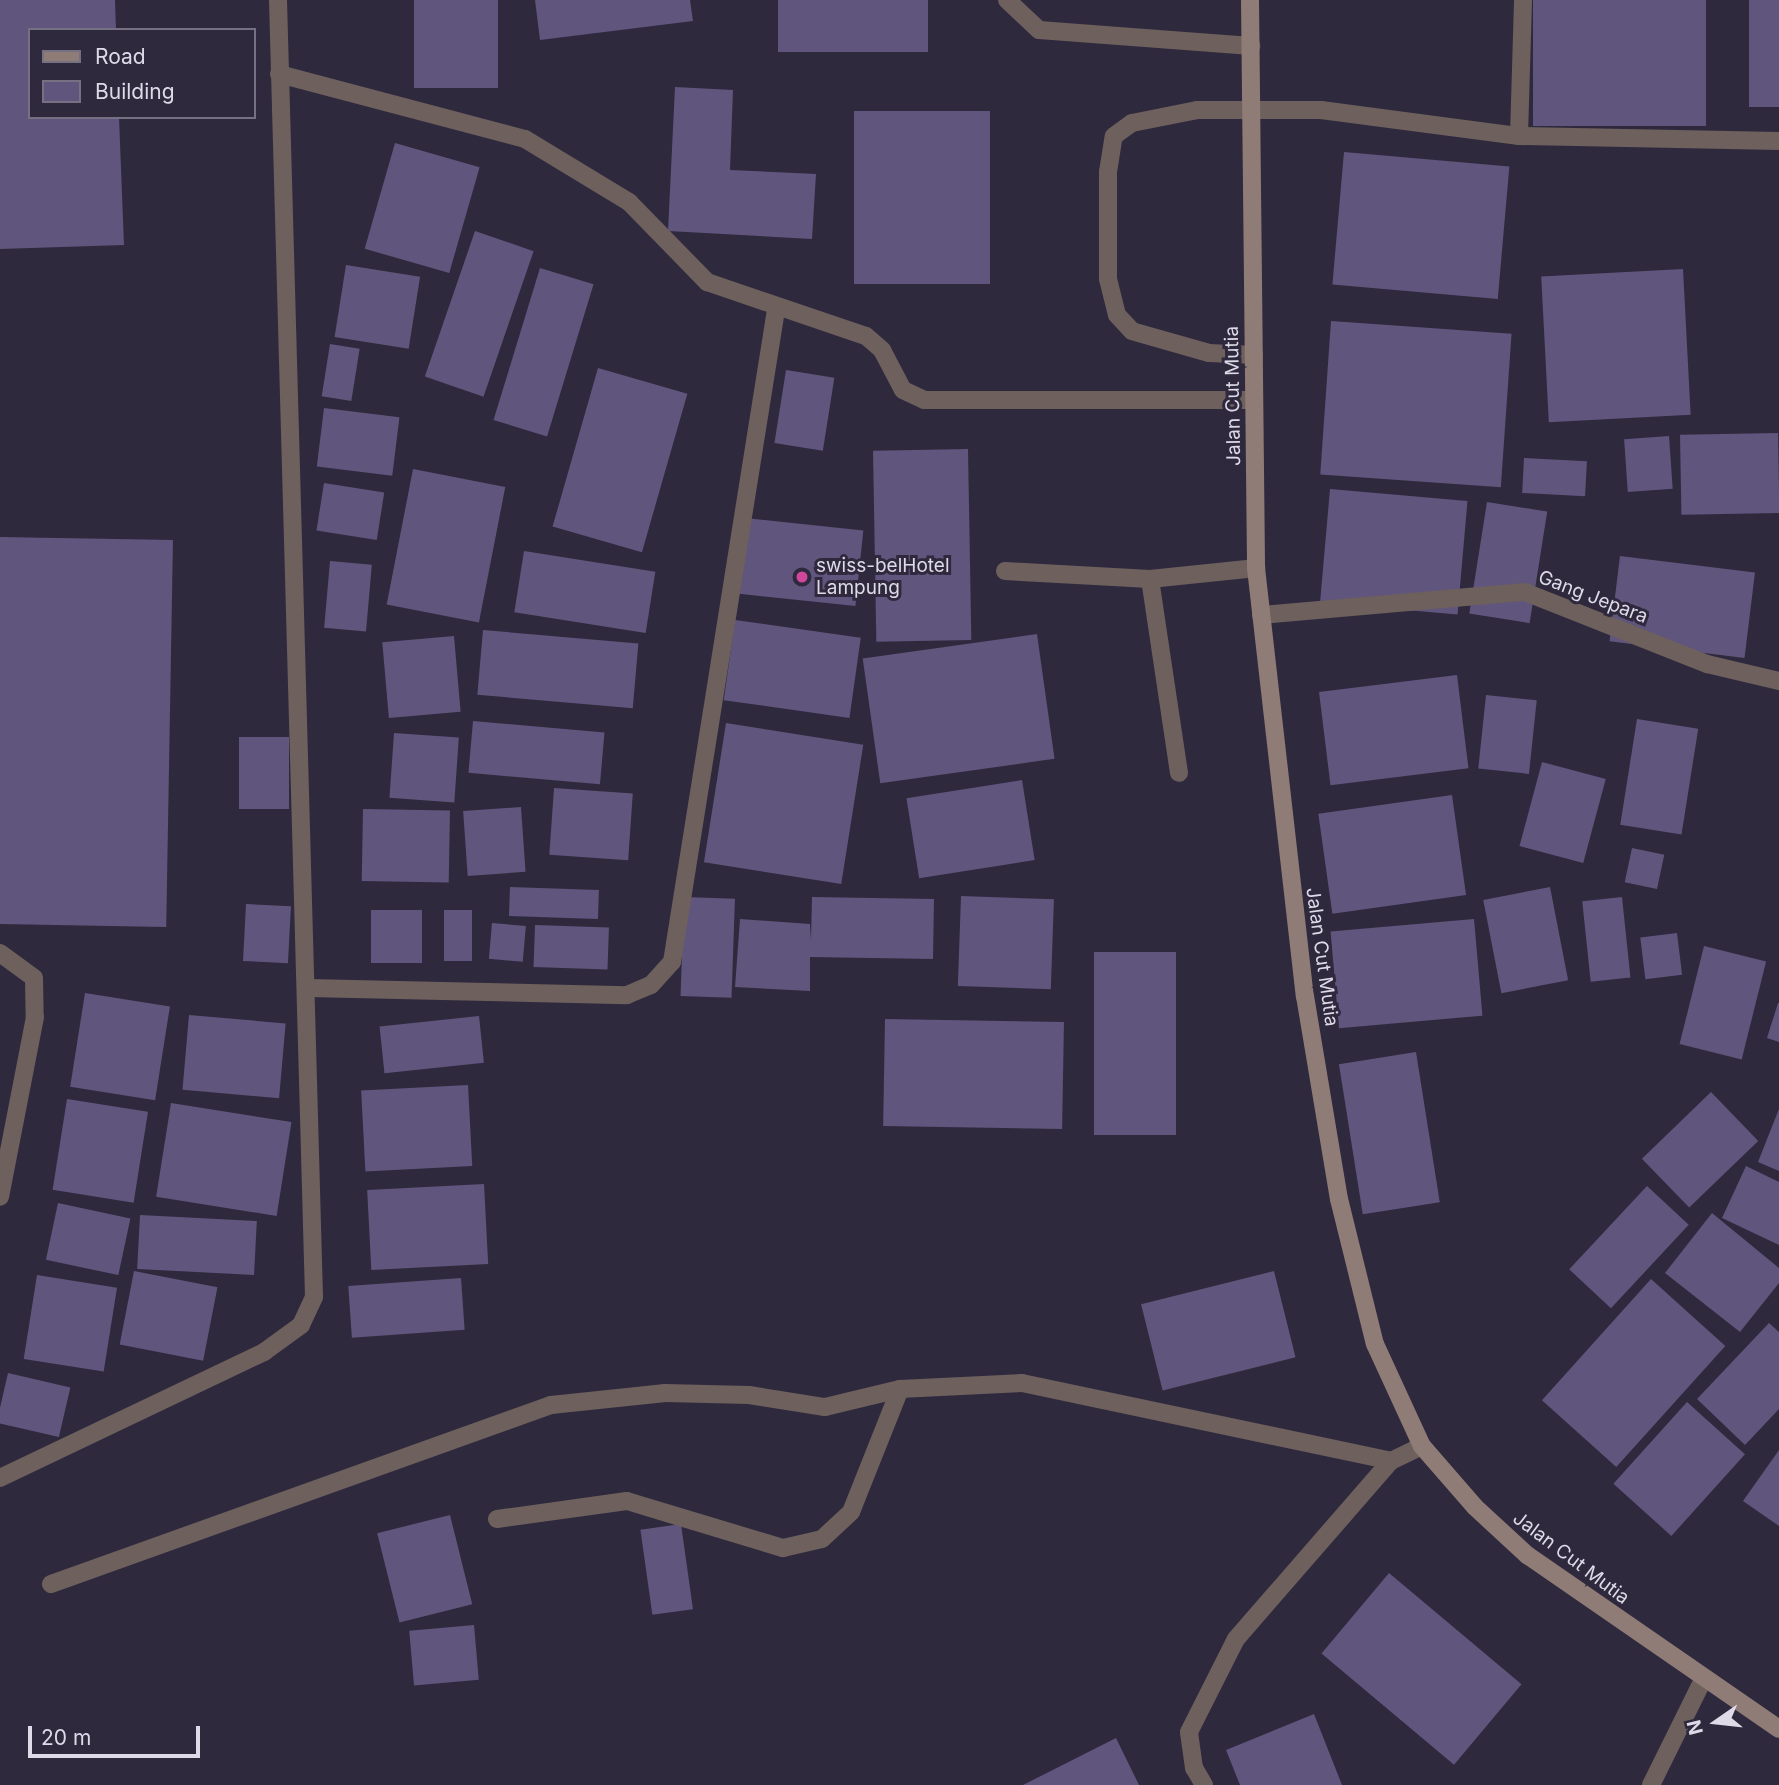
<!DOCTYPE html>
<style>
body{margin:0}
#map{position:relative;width:1779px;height:1785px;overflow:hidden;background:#2f293e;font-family:Inter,sans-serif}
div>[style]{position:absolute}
.building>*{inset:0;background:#60557c;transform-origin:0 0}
.service>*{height:18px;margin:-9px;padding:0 9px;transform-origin:9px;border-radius:9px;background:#6d605d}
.minor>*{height:18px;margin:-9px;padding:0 9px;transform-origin:9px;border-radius:9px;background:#6d605d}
.secondary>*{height:18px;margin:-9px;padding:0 9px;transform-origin:9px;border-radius:9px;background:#907c77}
.dots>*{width:19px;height:19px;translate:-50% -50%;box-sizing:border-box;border:4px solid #2f293e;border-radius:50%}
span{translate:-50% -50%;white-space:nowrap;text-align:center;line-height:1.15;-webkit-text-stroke:6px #2f293e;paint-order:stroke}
.street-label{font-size:19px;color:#dedae8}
.poi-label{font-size:19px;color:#dedae8}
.left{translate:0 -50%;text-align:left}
.legend{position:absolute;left:28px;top:28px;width:228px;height:91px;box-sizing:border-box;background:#2f293e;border:2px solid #757082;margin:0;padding:9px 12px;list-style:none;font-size:21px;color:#dedae8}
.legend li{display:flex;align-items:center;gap:14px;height:35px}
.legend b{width:35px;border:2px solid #757082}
.north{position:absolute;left:1681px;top:1687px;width:70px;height:70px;-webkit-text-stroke:5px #2f293e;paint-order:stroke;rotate:256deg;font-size:19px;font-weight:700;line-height:28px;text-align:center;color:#dedae8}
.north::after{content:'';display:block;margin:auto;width:24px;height:32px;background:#dedae8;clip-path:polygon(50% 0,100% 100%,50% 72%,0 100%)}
.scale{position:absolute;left:28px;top:1726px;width:172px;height:32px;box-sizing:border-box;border:4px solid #dedae8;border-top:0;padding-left:9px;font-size:21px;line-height:24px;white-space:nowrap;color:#dedae8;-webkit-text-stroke:5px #2f293e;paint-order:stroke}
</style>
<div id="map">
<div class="building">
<div style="clip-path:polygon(0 0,115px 0,116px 30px,30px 30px,30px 117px,119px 117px,124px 245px,0 249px)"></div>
<div style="left:414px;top:0;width:84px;height:88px"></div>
<div style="clip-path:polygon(535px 0,690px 0,693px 21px,540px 40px)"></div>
<div style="left:778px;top:0;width:150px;height:52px"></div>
<div style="left:1533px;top:0;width:173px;height:126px"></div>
<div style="left:1749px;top:0;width:30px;height:107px"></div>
<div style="clip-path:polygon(675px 87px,733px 90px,730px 170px,816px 174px,812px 239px,668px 231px)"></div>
<div style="left:854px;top:111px;width:136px;height:173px"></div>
<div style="left:395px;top:143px;width:88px;height:110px;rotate:16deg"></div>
<div style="left:1344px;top:152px;width:166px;height:133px;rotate:5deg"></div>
<div style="left:475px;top:231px;width:62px;height:154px;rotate:19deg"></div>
<div style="left:346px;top:265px;width:75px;height:73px;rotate:9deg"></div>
<div style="left:540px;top:268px;width:56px;height:159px;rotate:17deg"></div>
<div style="left:1683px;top:269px;width:146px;height:142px;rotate:87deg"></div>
<div style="left:1331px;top:321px;width:181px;height:154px;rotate:4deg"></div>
<div style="left:330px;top:344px;width:30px;height:53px;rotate:9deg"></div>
<div style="left:598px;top:368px;width:93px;height:165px;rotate:16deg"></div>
<div style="left:786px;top:370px;width:49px;height:74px;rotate:9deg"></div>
<div style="left:324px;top:408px;width:76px;height:59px;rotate:7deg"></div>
<div style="left:1778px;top:433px;width:80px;height:98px;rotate:89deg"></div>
<div style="left:1669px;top:436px;width:53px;height:45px;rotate:86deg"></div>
<div style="left:968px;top:449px;width:191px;height:95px;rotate:89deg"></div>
<div style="left:1524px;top:458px;width:63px;height:35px;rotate:3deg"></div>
<div style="left:413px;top:469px;width:94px;height:138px;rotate:11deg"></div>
<div style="left:324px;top:483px;width:61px;height:48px;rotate:9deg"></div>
<div style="left:1330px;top:489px;width:138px;height:114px;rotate:5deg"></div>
<div style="left:1487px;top:502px;width:61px;height:113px;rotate:9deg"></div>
<div style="left:745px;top:518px;width:119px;height:76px;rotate:6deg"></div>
<div style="left:0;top:537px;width:173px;height:387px;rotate:1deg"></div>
<div style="left:524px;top:551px;width:133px;height:62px;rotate:9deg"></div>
<div style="left:1620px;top:556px;width:136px;height:86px;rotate:7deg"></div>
<div style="left:330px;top:561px;width:42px;height:67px;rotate:5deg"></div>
<div style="left:735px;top:620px;width:127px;height:81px;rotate:8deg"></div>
<div style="left:483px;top:630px;width:156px;height:65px;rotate:5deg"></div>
<div style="left:1037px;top:634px;width:126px;height:176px;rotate:82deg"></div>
<div style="left:454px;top:636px;width:76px;height:72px;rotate:85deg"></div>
<div style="left:1457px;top:675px;width:94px;height:139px;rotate:83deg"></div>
<div style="left:1486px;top:695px;width:51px;height:74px;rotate:6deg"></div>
<div style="left:1637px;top:719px;width:62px;height:107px;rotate:9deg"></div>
<div style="left:473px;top:721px;width:132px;height:52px;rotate:5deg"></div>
<div style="left:726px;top:723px;width:139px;height:141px;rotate:9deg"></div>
<div style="left:394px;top:733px;width:65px;height:65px;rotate:4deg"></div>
<div style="left:239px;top:737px;width:50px;height:72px"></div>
<div style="left:1542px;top:762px;width:66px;height:87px;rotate:15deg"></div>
<div style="left:1022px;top:780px;width:81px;height:117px;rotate:81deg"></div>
<div style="left:554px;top:788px;width:79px;height:67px;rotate:4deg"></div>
<div style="left:1452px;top:795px;width:101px;height:135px;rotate:82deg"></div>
<div style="left:521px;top:807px;width:65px;height:58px;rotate:86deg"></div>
<div style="left:363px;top:809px;width:87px;height:72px;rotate:1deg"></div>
<div style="left:1632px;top:848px;width:33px;height:35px;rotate:12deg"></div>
<div style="left:510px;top:887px;width:89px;height:29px;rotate:2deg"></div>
<div style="left:1550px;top:887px;width:95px;height:68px;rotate:79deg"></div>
<div style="left:961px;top:896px;width:93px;height:90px;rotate:2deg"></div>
<div style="left:684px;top:897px;width:51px;height:99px;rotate:2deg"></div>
<div style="clip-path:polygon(812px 897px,934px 899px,933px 959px,810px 957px,810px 991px,735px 987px,740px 919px,810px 924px,811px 941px)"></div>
<div style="left:1622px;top:897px;width:81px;height:40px;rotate:84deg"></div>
<div style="left:246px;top:904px;width:45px;height:57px;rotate:3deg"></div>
<div style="left:371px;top:910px;width:51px;height:53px"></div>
<div style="left:444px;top:910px;width:28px;height:51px"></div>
<div style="left:1474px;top:919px;width:97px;height:144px;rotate:85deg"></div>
<div style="left:492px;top:923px;width:34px;height:36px;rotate:5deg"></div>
<div style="left:535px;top:925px;width:74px;height:42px;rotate:2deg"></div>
<div style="left:1677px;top:933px;width:42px;height:37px;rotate:83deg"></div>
<div style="left:1704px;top:946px;width:64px;height:101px;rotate:14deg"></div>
<div style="left:1094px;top:952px;width:82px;height:183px"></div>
<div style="left:85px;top:993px;width:86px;height:95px;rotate:9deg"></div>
<div style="clip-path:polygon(1778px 1003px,1779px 1003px,1779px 1042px,1767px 1038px)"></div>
<div style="left:189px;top:1015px;width:97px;height:75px;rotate:5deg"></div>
<div style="left:479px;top:1016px;width:47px;height:100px;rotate:84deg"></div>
<div style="left:885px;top:1019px;width:179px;height:107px;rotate:1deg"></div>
<div style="left:1416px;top:1052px;width:152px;height:78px;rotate:81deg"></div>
<div style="left:468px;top:1085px;width:81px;height:107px;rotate:87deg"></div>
<div style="left:1711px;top:1092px;width:68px;height:96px;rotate:46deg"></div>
<div style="left:67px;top:1099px;width:82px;height:92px;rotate:9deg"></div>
<div style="left:171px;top:1103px;width:122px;height:95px;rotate:9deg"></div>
<div style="clip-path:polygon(1779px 1109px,1779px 1171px,1758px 1162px)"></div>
<div style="clip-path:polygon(1746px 1166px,1779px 1182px,1779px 1245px,1722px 1218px)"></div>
<div style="left:484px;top:1184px;width:80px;height:117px;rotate:87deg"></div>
<div style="left:1647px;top:1186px;width:57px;height:114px;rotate:43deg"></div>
<div style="left:58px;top:1203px;width:74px;height:58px;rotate:12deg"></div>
<div style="clip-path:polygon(1712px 1213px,1779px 1268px,1779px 1283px,1740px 1332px,1665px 1273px)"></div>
<div style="left:140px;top:1215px;width:117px;height:54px;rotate:3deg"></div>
<div style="left:134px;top:1271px;width:85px;height:75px;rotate:11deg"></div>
<div style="left:1274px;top:1271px;width:89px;height:137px;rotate:76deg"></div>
<div style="left:37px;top:1275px;width:81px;height:85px;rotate:9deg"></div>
<div style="left:461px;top:1278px;width:52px;height:113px;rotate:86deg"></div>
<div style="left:1651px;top:1279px;width:100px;height:163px;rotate:42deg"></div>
<div style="clip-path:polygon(1769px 1323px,1779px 1332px,1779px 1409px,1745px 1445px,1697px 1399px)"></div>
<div style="left:8px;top:1373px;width:64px;height:51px;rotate:13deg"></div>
<div style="left:1687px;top:1402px;width:78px;height:110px;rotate:42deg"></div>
<div style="clip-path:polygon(1779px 1450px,1779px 1526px,1743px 1501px)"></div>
<div style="left:450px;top:1515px;width:92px;height:75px;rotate:76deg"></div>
<div style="left:681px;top:1524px;width:86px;height:41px;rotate:82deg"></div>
<div style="left:1389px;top:1573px;width:173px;height:105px;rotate:40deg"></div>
<div style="left:474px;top:1625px;width:55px;height:65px;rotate:85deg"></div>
<div style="clip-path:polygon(1314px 1714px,1342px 1785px,1240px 1785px,1226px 1750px)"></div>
<div style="clip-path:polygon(1116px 1738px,1139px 1785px,1023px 1785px)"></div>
</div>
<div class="service">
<div style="left:1007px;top:0;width:44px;rotate:43.2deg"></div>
<div style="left:1039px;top:30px;width:213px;rotate:4.3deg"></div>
<div style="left:1519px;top:136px;width:136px;rotate:-88.3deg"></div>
<div style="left:1254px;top:355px;width:45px;rotate:-177.5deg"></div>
<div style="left:1209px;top:353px;width:80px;rotate:-164.1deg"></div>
<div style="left:1132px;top:331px;width:22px;rotate:-133deg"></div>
<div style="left:1117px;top:315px;width:37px;rotate:-104deg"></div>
<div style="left:1108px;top:279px;width:107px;rotate:-90deg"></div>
<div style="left:1108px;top:172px;width:36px;rotate:-81deg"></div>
<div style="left:1114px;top:136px;width:22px;rotate:-36deg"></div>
<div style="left:1132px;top:123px;width:66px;rotate:-11.3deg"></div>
<div style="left:1197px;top:110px;width:124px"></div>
<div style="left:1321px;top:110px;width:200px;rotate:7.5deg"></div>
<div style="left:1519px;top:136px;width:260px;rotate:1.1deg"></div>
<div style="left:1005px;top:571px;width:145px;rotate:3.2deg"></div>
<div style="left:1150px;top:579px;width:107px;rotate:-5.9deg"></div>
<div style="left:1150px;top:579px;width:196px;rotate:81.5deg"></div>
<div style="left:497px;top:1519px;width:131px;rotate:-7.9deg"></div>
<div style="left:627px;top:1501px;width:163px;rotate:16.8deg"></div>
<div style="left:783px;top:1548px;width:40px;rotate:-13deg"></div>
<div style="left:822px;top:1539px;width:40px;rotate:-43deg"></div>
<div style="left:851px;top:1512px;width:132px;rotate:-68.3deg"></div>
<div style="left:51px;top:1584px;width:531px;rotate:-19.7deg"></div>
<div style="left:551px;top:1405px;width:115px;rotate:-6deg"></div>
<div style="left:665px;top:1393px;width:84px;rotate:1.4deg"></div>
<div style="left:749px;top:1395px;width:77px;rotate:9deg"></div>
<div style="left:825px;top:1407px;width:77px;rotate:-13.5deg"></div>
<div style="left:900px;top:1389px;width:122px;rotate:-2.8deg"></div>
<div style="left:1022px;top:1383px;width:377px;rotate:11.9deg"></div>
<div style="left:1651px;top:1785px;width:115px;rotate:-63.7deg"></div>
</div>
<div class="minor">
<div style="left:279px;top:74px;width:254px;rotate:14.8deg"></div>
<div style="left:525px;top:139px;width:122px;rotate:31.2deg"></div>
<div style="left:629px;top:202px;width:112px;rotate:45.7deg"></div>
<div style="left:707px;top:282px;width:168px;rotate:18.8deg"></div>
<div style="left:866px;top:336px;width:21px;rotate:41deg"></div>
<div style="left:882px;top:350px;width:45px;rotate:62.3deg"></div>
<div style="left:903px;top:390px;width:23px;rotate:25deg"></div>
<div style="left:924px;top:400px;width:330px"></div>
<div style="left:1261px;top:615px;width:265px;rotate:-5deg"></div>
<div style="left:1525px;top:592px;width:196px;rotate:21.6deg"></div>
<div style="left:1707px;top:664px;width:74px;rotate:13.3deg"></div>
<div style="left:0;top:953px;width:42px;rotate:36.3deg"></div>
<div style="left:34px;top:978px;width:39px;rotate:89deg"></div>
<div style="left:35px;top:1017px;width:183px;rotate:101deg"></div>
<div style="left:308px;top:988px;width:319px;rotate:1.3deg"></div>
<div style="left:627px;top:995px;width:26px;rotate:-23deg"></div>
<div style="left:651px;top:985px;width:31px;rotate:-48deg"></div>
<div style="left:672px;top:962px;width:660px;rotate:-80.94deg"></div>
<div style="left:0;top:1478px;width:293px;rotate:-25.5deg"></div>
<div style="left:264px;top:1352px;width:46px;rotate:-36.1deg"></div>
<div style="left:301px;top:1325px;width:31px;rotate:-65deg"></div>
<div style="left:314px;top:1297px;width:1297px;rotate:-91.59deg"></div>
<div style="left:1204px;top:1785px;width:20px;rotate:-120deg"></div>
<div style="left:1194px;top:1768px;width:36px;rotate:-98deg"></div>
<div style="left:1189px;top:1732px;width:104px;rotate:-63.2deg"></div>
<div style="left:1236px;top:1639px;width:236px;rotate:-49deg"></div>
<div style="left:1391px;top:1461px;width:34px;rotate:-26deg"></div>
</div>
<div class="secondary">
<div style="left:1250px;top:0;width:568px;rotate:89.39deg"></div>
<div style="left:1256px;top:568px;width:431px;rotate:83.5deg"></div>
<div style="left:1305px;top:996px;width:206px;rotate:80.5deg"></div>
<div style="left:1339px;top:1199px;width:149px;rotate:76.1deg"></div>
<div style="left:1375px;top:1344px;width:112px;rotate:65.3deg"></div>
<div style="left:1422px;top:1446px;width:81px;rotate:49deg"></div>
<div style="left:1475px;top:1507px;width:71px;rotate:42.7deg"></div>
<div style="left:1527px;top:1555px;width:306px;rotate:34.6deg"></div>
</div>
<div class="dots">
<div style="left:802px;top:577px;background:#d1479c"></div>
</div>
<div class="street-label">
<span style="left:1233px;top:396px;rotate:-91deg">Jalan Cut Mutia</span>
<span style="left:1593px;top:597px;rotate:21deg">Gang Jepara</span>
<span style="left:1322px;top:957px;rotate:82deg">Jalan Cut Mutia</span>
<span style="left:1571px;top:1558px;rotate:37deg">Jalan Cut Mutia</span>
</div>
<div class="poi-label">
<span class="left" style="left:816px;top:577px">swiss-belHotel<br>Lampung</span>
</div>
<ul class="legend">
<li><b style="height:9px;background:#907c77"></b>Road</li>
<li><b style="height:19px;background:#60557c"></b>Building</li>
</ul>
<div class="north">N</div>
<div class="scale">20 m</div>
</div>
